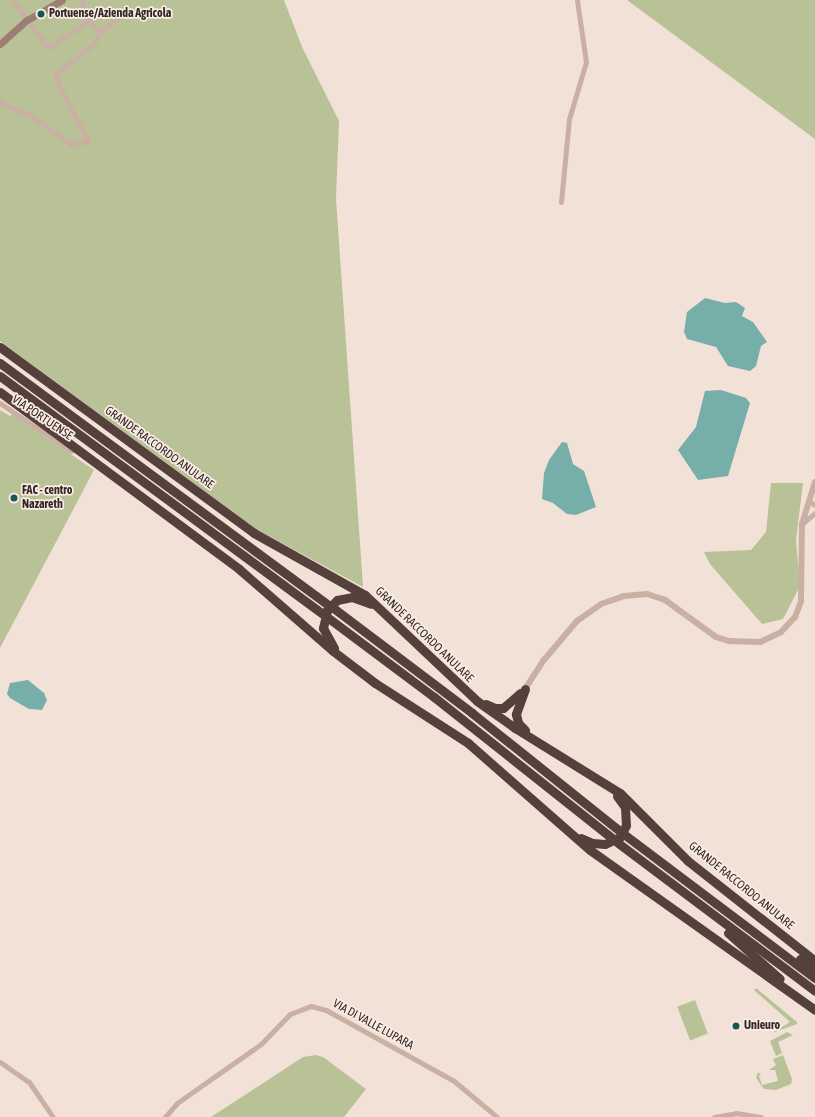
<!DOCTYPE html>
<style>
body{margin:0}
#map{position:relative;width:815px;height:1117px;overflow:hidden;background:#f2e1d7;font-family:"Asap Condensed",sans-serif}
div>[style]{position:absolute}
.green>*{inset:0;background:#b9c197;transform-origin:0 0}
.water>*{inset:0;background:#76afa9}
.minor>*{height:5px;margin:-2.5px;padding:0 2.5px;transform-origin:2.5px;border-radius:2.5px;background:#caafa3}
.tertiary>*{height:6px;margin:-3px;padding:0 3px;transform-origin:3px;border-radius:3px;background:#caafa3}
.secondary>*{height:7px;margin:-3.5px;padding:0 3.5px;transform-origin:3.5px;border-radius:3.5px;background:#9d7e75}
.motorway>*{height:9px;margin:-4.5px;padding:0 4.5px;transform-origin:4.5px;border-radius:4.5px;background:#56403c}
.motorway-bridge>*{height:9px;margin:-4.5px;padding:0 4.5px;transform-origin:4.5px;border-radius:4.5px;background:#56403c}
.dots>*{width:11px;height:11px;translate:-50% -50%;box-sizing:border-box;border:2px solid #f9ece4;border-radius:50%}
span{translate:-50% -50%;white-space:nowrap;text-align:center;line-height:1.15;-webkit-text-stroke:3.5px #f9ece4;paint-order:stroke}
.poi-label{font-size:12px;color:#342826;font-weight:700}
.left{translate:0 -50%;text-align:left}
.street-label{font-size:12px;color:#342826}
</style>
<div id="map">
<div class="green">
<div style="clip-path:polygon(0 0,284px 0,302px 47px,339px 121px,336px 199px,363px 587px,256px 529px,0 341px)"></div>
<div style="clip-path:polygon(627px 0,815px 0,815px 139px)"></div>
<div style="clip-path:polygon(0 410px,10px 416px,12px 414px,94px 470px,0 648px)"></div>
<div style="clip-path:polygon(771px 483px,803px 483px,796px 540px,800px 586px,783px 619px,762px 624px,710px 564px,704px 552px,751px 550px,766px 532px)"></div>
<div style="clip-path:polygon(756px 988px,797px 1022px,797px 1024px,772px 1033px,790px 1022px,754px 990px)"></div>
<div style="left:695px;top:1000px;width:36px;height:19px;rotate:69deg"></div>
<div style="clip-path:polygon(787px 1032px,793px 1035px,778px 1042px,782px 1053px,776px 1056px,770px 1041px)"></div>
<div style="clip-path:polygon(316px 1055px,323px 1057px,366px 1089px,344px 1117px,211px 1117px,303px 1057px)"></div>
<div style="clip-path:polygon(783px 1055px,792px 1079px,791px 1084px,776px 1090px,764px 1089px,756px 1078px,758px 1072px,761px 1075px,759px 1076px,762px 1085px,778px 1081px,775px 1070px,769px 1070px,776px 1065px,773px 1059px)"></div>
</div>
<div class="water">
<div style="clip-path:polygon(705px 298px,725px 303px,736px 302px,745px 308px,742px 316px,753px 322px,767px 342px,761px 346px,756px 366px,750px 371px,728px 366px,716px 347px,687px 339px,684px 332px,687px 312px)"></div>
<div style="clip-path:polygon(721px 390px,746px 398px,750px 403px,728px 476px,698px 480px,678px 450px,696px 427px,705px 391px)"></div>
<div style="clip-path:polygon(562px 442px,567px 443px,573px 464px,584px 471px,596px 507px,576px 515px,567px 514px,553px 503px,542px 499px,544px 473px,549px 460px)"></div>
<div style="clip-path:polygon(28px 680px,44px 693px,47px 700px,42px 710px,29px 709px,10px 698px,7px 694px,10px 683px)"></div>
</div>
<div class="minor">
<div style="left:81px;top:0;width:22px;rotate:68deg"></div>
<div style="left:100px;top:32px;width:29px;rotate:-38deg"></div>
<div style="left:0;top:100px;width:5px;rotate:53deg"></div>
<div style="left:3px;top:104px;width:29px;rotate:22deg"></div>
<div style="left:30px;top:115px;width:52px;rotate:35.5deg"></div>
<div style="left:72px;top:145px;width:16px;rotate:-14deg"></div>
<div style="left:88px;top:141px;width:60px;rotate:-117.8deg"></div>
<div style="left:60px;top:88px;width:15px;rotate:-106deg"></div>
<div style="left:56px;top:74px;width:48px;rotate:-39deg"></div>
<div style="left:93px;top:44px;width:14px;rotate:-60deg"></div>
<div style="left:100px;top:32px;width:16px;rotate:-133deg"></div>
<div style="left:89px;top:20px;width:47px;rotate:145.3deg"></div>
<div style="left:50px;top:47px;width:6px;rotate:-149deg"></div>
<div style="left:45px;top:44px;width:54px;rotate:-126deg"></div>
<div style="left:561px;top:202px;width:83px;rotate:-84.5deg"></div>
<div style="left:569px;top:119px;width:59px;rotate:-73.4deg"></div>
<div style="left:586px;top:62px;width:63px;rotate:-98.3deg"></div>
<div style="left:0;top:403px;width:86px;rotate:34.1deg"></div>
<div style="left:809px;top:501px;width:7px;rotate:34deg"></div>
<div style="left:803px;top:523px;width:16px;rotate:-40deg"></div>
<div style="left:0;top:1062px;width:35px;rotate:35deg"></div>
<div style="left:29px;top:1082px;width:42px;rotate:55.6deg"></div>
<div style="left:165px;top:1117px;width:18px;rotate:-49deg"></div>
<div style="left:177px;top:1103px;width:103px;rotate:-35.1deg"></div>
<div style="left:261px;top:1044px;width:42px;rotate:-46deg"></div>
<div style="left:290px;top:1014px;width:22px;rotate:-21deg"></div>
<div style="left:311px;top:1006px;width:16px;rotate:15deg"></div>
<div style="left:326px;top:1010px;width:146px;rotate:29deg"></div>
<div style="left:454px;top:1081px;width:56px;rotate:39.9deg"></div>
<div style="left:714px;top:1117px;width:22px;rotate:-10deg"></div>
<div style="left:736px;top:1113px;width:25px;rotate:9deg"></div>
</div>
<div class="tertiary">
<div style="left:525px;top:689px;width:35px;rotate:-57deg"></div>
<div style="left:544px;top:660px;width:51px;rotate:-49.8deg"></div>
<div style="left:577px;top:621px;width:29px;rotate:-35deg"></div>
<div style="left:601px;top:604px;width:24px;rotate:-19deg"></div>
<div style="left:624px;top:596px;width:23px;rotate:-5deg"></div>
<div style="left:647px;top:594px;width:19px;rotate:18deg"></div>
<div style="left:665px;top:600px;width:63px;rotate:36deg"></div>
<div style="left:716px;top:637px;width:14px;rotate:17deg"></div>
<div style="left:729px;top:641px;width:31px;rotate:2deg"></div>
<div style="left:760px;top:642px;width:23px;rotate:-25deg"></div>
<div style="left:781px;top:632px;width:21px;rotate:-47deg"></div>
<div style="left:795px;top:617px;width:17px;rotate:-69deg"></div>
<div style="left:801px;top:601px;width:77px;rotate:-89.3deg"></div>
<div style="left:802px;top:524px;width:44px;rotate:-72.8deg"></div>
</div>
<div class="secondary">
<div style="left:0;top:44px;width:36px;rotate:-42deg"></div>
<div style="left:27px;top:20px;width:40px;rotate:-29.7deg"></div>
</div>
<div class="motorway">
<div style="left:0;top:347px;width:315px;rotate:36.2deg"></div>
<div style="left:254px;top:533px;width:127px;rotate:29.2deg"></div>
<div style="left:365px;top:595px;width:154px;rotate:43.4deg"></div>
<div style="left:477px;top:701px;width:47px;rotate:35.4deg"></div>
<div style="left:515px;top:728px;width:123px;rotate:31.8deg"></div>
<div style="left:620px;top:793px;width:96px;rotate:45deg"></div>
<div style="left:688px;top:861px;width:162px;rotate:38.2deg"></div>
<div style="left:0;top:363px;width:406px;rotate:36.4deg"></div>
<div style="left:0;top:376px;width:400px;rotate:36.4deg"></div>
<div style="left:0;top:392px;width:297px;rotate:36.5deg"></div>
<div style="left:239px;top:569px;width:125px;rotate:41.1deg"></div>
<div style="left:333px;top:651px;width:53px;rotate:37.3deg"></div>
<div style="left:375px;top:683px;width:111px;rotate:32.8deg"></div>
<div style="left:468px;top:743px;width:162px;rotate:41.3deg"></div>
<div style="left:590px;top:850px;width:276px;rotate:35.4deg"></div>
<div style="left:337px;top:600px;width:15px;rotate:-11deg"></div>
<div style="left:352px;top:597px;width:20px;rotate:20deg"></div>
<div style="left:332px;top:607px;width:176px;rotate:37.1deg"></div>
<div style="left:472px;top:713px;width:191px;rotate:38.6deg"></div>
<div style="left:327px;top:617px;width:134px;rotate:36.8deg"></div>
<div style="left:434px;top:697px;width:228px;rotate:38.4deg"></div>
<div style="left:323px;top:628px;width:23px;rotate:61deg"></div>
<div style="left:525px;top:689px;width:27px;rotate:110deg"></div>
<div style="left:516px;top:714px;width:9px;rotate:77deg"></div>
<div style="left:518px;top:723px;width:10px;rotate:45deg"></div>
<div style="left:486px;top:704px;width:10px;rotate:24deg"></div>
<div style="left:495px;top:708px;width:8px"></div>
<div style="left:503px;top:708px;width:23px;rotate:-41deg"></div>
<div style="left:617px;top:796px;width:14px;rotate:54deg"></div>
<div style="left:625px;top:807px;width:18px;rotate:87deg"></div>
<div style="left:625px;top:835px;width:238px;rotate:37deg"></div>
<div style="left:581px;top:838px;width:12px;rotate:24deg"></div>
<div style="left:592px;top:843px;width:13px;rotate:4deg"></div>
<div style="left:618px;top:843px;width:246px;rotate:36.9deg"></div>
<div style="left:728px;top:933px;width:69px;rotate:41.5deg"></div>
<div style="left:800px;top:959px;width:18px;rotate:34deg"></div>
</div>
<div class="motorway-bridge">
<div style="left:323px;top:628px;width:18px;rotate:-77deg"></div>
<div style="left:327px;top:610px;width:14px;rotate:-45deg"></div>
<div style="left:605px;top:844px;width:17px;rotate:-25deg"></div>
<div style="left:620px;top:837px;width:13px;rotate:-63deg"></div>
</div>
<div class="dots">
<div style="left:41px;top:14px;background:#1a5752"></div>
<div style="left:14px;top:498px;background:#1a5752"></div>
<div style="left:736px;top:1026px;background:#1a5752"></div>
</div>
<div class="poi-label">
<span class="left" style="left:49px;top:14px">Portuense/Azienda Agricola</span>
<span class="left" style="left:22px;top:498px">FAC - centro<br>Nazareth</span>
<span class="left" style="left:744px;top:1026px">Unieuro</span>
</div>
<div class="street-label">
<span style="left:42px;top:418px;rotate:34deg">VIA PORTUENSE</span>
<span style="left:159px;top:448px;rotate:36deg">GRANDE RACCORDO ANULARE</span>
<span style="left:424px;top:635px;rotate:44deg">GRANDE RACCORDO ANULARE</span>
<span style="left:741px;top:886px;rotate:39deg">GRANDE RACCORDO ANULARE</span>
<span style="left:373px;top:1025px;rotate:29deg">VIA DI VALLE LUPARA</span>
</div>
</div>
